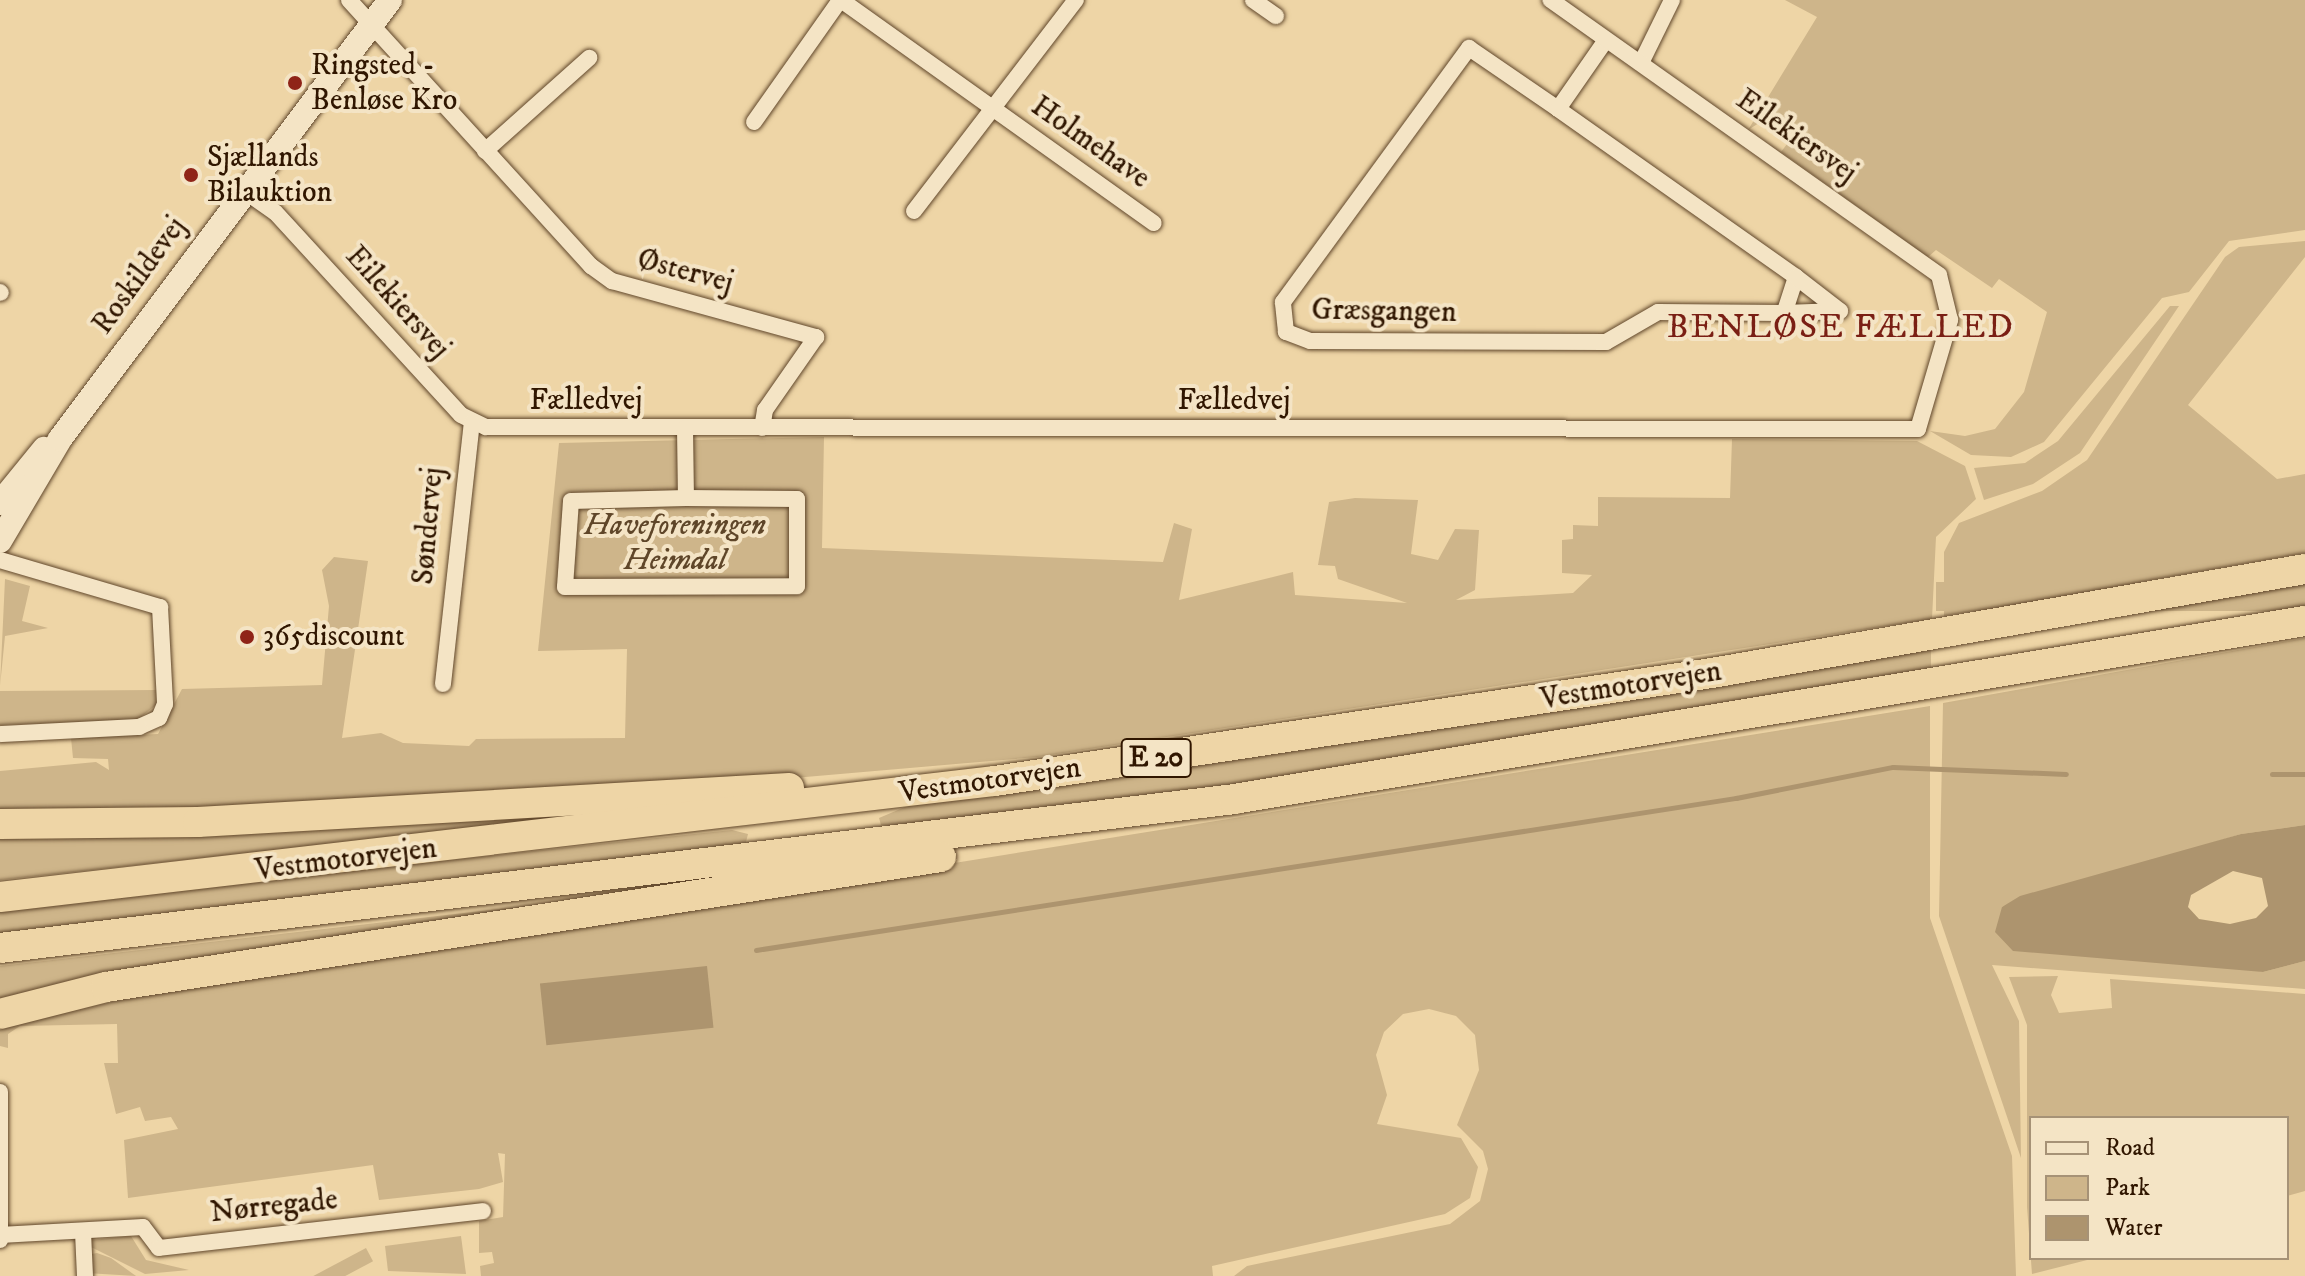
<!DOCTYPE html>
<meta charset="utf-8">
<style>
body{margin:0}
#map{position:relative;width:2305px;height:1276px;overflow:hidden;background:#eed5a6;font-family:"IM FELL DW Pica",serif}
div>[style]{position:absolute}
.green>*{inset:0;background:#ceb58a;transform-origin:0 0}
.water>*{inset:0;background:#ad946e;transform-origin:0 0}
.stream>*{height:5px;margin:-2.5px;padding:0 2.5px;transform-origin:2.5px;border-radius:2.5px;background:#ad946e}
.roads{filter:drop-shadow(0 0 2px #60462a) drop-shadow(0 0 2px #60462a)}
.street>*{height:16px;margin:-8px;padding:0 8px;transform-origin:8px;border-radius:8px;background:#f4e4c5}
.secondary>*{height:24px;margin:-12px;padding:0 12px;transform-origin:12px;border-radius:12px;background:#f4e4c5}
.highway>*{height:30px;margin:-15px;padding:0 15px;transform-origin:15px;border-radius:15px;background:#eed5a6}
.dots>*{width:22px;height:22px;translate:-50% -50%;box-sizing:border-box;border:4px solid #f4e4c5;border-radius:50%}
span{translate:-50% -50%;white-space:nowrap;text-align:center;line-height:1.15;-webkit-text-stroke:8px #f4e4c5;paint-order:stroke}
.shield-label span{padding:2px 6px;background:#f4e4c5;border:2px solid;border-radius:6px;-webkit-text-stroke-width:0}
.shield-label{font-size:28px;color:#301600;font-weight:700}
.poi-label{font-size:30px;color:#301600}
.left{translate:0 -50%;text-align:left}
.street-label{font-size:30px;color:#301600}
.park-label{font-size:30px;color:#5f4629;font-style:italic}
.quarter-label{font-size:34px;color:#7a1f14;letter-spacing:2px}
.legend{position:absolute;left:2029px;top:1116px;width:260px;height:144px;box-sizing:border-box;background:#f4e4c5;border:2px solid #a69276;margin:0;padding:10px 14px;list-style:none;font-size:24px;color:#301600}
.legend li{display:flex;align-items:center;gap:16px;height:40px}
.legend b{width:40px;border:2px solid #a69276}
</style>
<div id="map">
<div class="green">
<div style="clip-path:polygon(1785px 0,2305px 0,2305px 230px,2229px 241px,2189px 292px,2162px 298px,2044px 442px,2011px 457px,1971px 455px,1930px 431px,1965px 436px,1995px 429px,2024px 392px,2047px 312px,1999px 279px,1992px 288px,1936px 250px,1928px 257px,1781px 152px,1787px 144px,1759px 123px,1748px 130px,1817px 17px)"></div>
<div style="clip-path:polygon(2305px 241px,2305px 257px,2188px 405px,2277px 479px,2305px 474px,2305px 553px,1944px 616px,1944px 552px,1959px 523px,2042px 491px,2087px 460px,2225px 257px,2239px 247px)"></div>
<div style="clip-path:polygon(2170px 306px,2179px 306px,2080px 453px,2033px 484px,1984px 500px,1974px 468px,2025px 463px,2058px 441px)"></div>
<div style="clip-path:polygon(824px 437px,822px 548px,1163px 562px,1174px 523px,1192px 529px,1179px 600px,1293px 572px,1295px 595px,1407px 603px,1338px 579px,1335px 566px,1318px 565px,1329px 502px,1355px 498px,1418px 500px,1411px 554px,1438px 560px,1455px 529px,1479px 530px,1475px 590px,1456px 600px,1573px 593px,1592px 575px,1562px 573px,1562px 540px,1573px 539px,1573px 525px,1598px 526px,1598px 497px,1730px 498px,1732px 439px,1917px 441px,1965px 466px,1976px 499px,1936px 537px,1932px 619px,1037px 757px,690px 787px,0 815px,0 771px,96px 762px,109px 770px,108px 759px,73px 758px,71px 738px,158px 734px,182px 689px,322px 685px,329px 606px,322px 570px,334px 557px,368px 561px,342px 738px,381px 733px,403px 743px,469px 746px,476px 739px,625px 738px,627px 649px,538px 651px,559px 443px)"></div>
<div style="clip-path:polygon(5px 579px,30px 586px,22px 621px,48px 628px,5px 636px,0 686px)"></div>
<div style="left:2305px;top:582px;width:29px;height:369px;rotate:90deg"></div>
<div style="clip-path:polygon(2305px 638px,2305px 825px,2241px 834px,2002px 907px,2263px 972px,2305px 961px,2305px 989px,1992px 965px,2019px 1021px,2021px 1158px,1939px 916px,1943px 703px)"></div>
<div style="clip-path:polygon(1931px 648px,1931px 676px,1378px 765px,907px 828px,881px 825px,879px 818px,912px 804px)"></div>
<div style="clip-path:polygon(157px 690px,156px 705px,137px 720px,0 725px,0 691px)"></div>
<div style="clip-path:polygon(1930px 706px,1930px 918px,2012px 1156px,2016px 1276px,1234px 1276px,1247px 1266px,1450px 1224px,1480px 1201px,1488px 1169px,1483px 1151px,1457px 1125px,1479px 1070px,1475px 1035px,1456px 1016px,1429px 1009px,1403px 1014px,1384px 1032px,1376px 1055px,1387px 1095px,1377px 1124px,1461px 1138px,1478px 1167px,1470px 1198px,1445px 1214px,1212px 1266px,1213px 1276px,481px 1276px,480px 1266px,494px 1263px,492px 1252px,479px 1253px,479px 1221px,503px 1217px,505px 1154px,498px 1153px,503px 1182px,479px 1189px,379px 1200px,373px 1165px,128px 1198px,124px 1140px,178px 1129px,171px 1117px,145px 1121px,140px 1107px,116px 1114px,104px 1063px,118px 1063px,117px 1024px,20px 1026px,8px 1034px,8px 1048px,0 1046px,0 1027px,165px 990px)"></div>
<div style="clip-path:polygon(585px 811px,587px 816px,0 880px,0 836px)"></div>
<div style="clip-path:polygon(732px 830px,748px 834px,745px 846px,0 938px,0 908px)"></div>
<div style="clip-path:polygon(596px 898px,0 1008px,0 966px)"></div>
<div style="clip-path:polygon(2058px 976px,2051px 995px,2059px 1013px,2112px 1008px,2110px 979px,2305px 994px,2305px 1191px,2287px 1196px,2287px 1118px,2031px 1118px,2031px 1258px,2095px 1258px,2032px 1274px,2027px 1207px,2027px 1025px,2009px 977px)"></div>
<div style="clip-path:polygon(131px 1236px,146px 1260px,189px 1270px,145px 1274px,91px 1247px,92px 1240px)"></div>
<div style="clip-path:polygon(461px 1236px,466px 1274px,388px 1271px,385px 1246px)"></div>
<div style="left:366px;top:1248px;width:15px;height:72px;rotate:62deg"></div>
<div style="clip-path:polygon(97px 1253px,111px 1258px,136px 1276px,86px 1273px,87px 1255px)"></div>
</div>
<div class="water">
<div style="clip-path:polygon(evenodd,2305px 825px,2305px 961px,2263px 972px,2013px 951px,1995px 932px,2002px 907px,2020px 896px,2241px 834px,2305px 825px,2233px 871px,2262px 878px,2268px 906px,2256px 918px,2230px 924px,2199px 919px,2188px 907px,2191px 895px,2233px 871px)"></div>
<div style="left:707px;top:966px;width:62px;height:168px;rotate:84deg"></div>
</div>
<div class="stream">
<div style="left:2272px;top:774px;width:33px"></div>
<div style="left:756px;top:950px;width:992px;rotate:-8.82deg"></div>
<div style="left:1736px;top:798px;width:160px;rotate:-11.2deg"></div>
<div style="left:1893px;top:767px;width:173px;rotate:2.3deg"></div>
</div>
<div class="roads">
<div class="street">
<div style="left:349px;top:0;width:360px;rotate:47.7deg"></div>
<div style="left:591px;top:266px;width:26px;rotate:36deg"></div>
<div style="left:612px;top:281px;width:212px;rotate:15.4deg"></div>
<div style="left:816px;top:337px;width:89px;rotate:124.9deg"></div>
<div style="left:765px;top:410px;width:18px;rotate:99deg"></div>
<div style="left:841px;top:0;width:384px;rotate:35.5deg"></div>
<div style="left:1253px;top:0;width:28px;rotate:35deg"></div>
<div style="left:1641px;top:63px;width:70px;rotate:-63.8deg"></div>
<div style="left:1558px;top:109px;width:291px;rotate:35.2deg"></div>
<div style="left:1796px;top:277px;width:38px;rotate:108deg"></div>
<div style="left:1784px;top:313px;width:126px;rotate:-179.5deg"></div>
<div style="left:1658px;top:312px;width:60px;rotate:150deg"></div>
<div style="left:1606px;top:342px;width:296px;rotate:-179.8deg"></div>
<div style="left:1310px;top:341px;width:26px;rotate:-159deg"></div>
<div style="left:1286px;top:332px;width:30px;rotate:-96deg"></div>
<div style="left:1283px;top:302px;width:315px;rotate:-53.8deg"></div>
<div style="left:1469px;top:48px;width:108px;rotate:34.4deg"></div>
<div style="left:1558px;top:109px;width:84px;rotate:-55.2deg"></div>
<div style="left:754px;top:122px;width:149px;rotate:-54.8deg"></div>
<div style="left:485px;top:151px;width:140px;rotate:-41.8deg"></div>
<div style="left:243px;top:190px;width:39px;rotate:35deg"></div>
<div style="left:275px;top:212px;width:275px;rotate:47.5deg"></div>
<div style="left:461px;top:415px;width:28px;rotate:26deg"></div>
<div style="left:486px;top:427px;width:1432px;rotate:0.08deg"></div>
<div style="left:1918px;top:429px;width:114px;rotate:-73.6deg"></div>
<div style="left:1950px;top:320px;width:46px;rotate:-103.7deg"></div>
<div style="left:1939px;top:275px;width:476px;rotate:-144.7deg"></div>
<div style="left:914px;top:211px;width:266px;rotate:-52.5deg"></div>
<div style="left:0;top:292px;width:1px;rotate:45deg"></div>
<div style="left:1784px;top:313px;width:56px;rotate:-2deg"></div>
<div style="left:1840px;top:311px;width:56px;rotate:-142.3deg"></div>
<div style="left:685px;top:428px;width:70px;rotate:89.2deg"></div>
<div style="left:686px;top:498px;width:115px;rotate:178.5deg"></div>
<div style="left:571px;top:501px;width:86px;rotate:94deg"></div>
<div style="left:565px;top:587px;width:232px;rotate:-0.2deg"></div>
<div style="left:797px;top:586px;width:87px;rotate:-90deg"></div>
<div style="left:797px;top:499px;width:111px;rotate:-179.5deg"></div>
<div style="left:0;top:560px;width:167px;rotate:16.4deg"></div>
<div style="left:160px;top:607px;width:97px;rotate:87deg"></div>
<div style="left:165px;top:704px;width:15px;rotate:113deg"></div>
<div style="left:159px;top:718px;width:22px;rotate:156deg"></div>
<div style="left:139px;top:727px;width:139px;rotate:177.1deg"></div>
<div style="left:443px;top:684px;width:263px;rotate:-83.7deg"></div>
<div style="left:0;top:1092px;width:148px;rotate:90deg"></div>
<div style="left:83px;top:1232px;width:44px;rotate:87.4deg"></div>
<div style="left:0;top:1235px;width:143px;rotate:-3.2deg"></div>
<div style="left:143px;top:1227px;width:26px;rotate:53deg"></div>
<div style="left:159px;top:1248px;width:326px;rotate:-6.5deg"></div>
</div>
<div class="secondary">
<div style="left:0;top:503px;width:70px;rotate:-50.8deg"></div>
<div style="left:0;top:541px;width:118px;rotate:-59.5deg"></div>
<div style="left:60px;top:439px;width:549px;rotate:-53.07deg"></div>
</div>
<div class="highway">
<div style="left:0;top:824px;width:198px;rotate:-0.6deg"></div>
<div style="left:198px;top:822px;width:592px;rotate:-3.29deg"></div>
<div style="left:0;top:897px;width:1002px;rotate:-6.65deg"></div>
<div style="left:995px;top:781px;width:725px;rotate:-8.57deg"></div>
<div style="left:1712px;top:673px;width:602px;rotate:-9.95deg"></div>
<div style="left:0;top:948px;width:1243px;rotate:-6.88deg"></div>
<div style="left:1234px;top:799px;width:1086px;rotate:-9.44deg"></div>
<div style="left:0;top:1014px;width:109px;rotate:-14.3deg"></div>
<div style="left:106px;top:987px;width:845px;rotate:-8.85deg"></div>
</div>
</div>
<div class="dots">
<div style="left:295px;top:83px;background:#8f2418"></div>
<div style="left:191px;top:175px;background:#8f2418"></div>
<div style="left:247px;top:637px;background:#8f2418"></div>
</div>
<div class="shield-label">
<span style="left:1156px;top:758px">E 20</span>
</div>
<div class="poi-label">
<span class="left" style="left:311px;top:83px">Ringsted -<br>Benløse Kro</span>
<span class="left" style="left:207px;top:175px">Sjællands<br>Bilauktion</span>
<span class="left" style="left:263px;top:637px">365discount</span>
</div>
<div class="street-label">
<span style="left:1796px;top:137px;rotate:35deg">Eilekiersvej</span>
<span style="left:1090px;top:143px;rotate:35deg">Holmehave</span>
<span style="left:685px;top:272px;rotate:15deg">Østervej</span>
<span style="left:140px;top:276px;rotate:-54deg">Roskildevej</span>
<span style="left:397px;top:303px;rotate:48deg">Eilekiersvej</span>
<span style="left:1384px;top:312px;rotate:1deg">Græsgangen</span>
<span style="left:586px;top:401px">Fælledvej</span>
<span style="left:1234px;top:401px">Fælledvej</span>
<span style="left:429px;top:526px;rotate:-85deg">Søndervej</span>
<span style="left:1631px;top:686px;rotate:-9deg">Vestmotorvejen</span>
<span style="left:990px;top:781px;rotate:-8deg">Vestmotorvejen</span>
<span style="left:346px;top:860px;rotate:-7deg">Vestmotorvejen</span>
<span style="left:274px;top:1207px;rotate:-6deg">Nørregade</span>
</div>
<div class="park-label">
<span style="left:675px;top:543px">Haveforeningen<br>Heimdal</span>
</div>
<div class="quarter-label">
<span style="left:1841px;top:328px">BENLØSE FÆLLED</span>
</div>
<ul class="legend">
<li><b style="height:10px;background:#f4e4c5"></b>Road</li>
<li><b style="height:22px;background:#ceb58a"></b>Park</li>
<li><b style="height:22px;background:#ad946e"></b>Water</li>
</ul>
</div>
